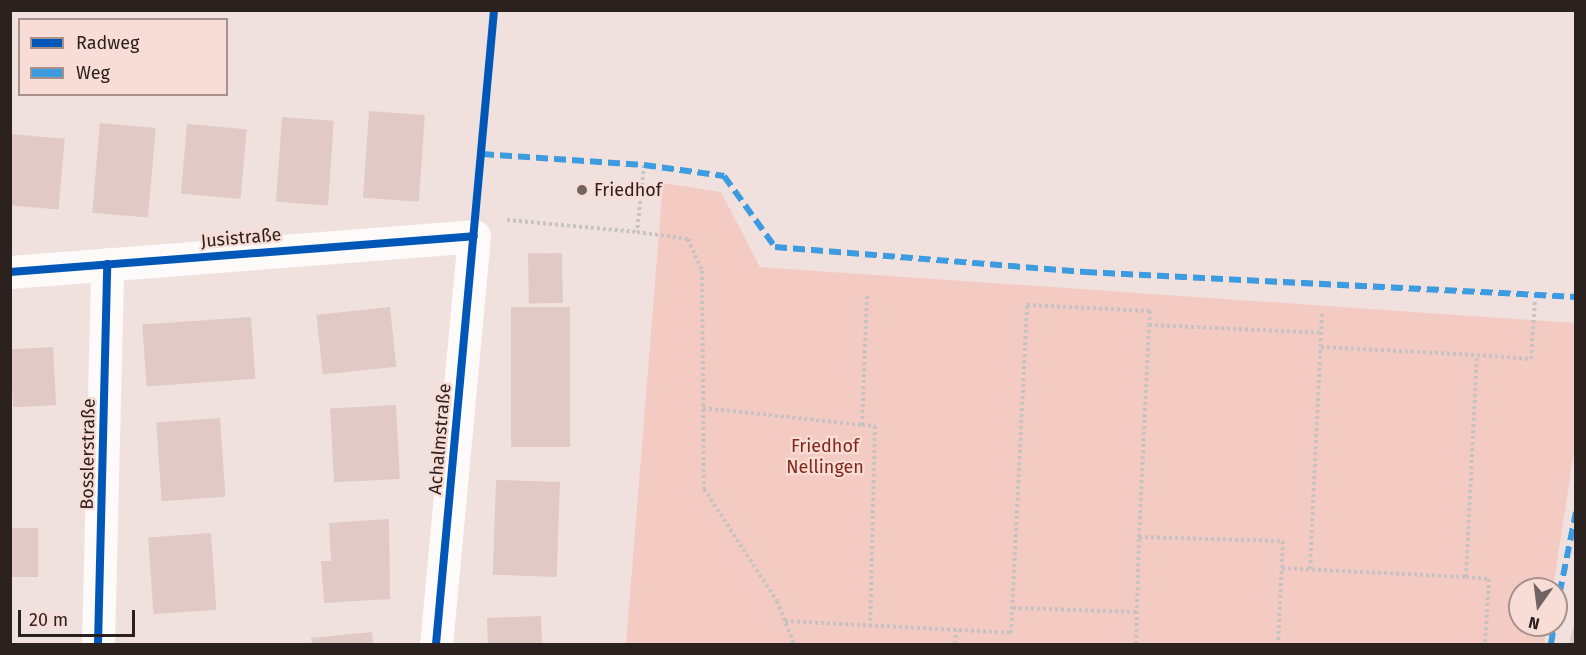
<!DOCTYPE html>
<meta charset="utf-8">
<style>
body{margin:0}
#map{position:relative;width:1586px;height:655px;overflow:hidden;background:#f0e1de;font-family:"Fira Sans",sans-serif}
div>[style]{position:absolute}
.green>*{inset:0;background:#f4cbc2}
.building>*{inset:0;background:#e1cac6;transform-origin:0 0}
.path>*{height:4px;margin-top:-2px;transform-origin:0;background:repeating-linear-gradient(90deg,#c8c3c2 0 3px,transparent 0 6px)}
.minor>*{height:33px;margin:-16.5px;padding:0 16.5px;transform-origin:16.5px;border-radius:16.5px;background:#fdfafa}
.quiet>*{height:6px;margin-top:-3px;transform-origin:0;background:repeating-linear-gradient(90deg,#3d9be0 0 12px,transparent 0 18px)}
.cycleway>*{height:8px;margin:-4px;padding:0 4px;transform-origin:4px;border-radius:4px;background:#0057b8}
.dots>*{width:16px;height:16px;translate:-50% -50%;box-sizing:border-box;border:3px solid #f8dcd6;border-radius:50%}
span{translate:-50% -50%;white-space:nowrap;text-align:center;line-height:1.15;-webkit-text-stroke:4.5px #f8dcd6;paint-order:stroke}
.poi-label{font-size:18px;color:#2b211e}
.left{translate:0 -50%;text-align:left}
.street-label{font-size:18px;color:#2b211e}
.park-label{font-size:18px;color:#832717}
.frame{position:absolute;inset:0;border:12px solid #2b211e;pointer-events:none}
.legend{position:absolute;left:18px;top:18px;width:210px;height:78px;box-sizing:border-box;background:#f8dcd6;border:2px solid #a6918c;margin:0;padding:8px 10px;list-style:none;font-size:18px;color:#2b211e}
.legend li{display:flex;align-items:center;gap:12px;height:30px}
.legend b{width:30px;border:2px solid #a6918c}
.north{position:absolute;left:1508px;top:577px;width:60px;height:60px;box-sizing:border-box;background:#f8dcd6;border:2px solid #a6918c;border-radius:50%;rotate:194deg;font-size:16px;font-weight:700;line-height:24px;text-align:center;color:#2b211e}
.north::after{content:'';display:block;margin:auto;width:21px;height:27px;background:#706461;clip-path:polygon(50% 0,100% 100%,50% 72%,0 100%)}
.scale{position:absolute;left:18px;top:610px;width:117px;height:27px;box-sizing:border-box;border:3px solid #2b211e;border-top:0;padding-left:8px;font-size:18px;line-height:21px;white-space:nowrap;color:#2b211e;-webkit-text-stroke:4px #f8dcd6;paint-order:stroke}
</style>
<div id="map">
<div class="green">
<div style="clip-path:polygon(663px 183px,721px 192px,760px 267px,1575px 323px,1575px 445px,1553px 589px,1520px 589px,1520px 625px,1547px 625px,1544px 644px,626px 644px)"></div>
</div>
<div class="building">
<div style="left:369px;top:111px;width:56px;height:87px;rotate:4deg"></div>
<div style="left:282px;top:117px;width:52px;height:85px;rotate:4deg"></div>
<div style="left:100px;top:123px;width:56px;height:90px;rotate:5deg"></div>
<div style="left:187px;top:124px;width:60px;height:70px;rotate:5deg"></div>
<div style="left:10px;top:134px;width:55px;height:71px;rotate:5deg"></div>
<div style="left:562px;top:253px;width:50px;height:34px;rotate:89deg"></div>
<div style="left:390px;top:307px;width:60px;height:74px;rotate:84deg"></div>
<div style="left:511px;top:307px;width:59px;height:140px"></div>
<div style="left:251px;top:317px;width:62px;height:109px;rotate:86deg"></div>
<div style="left:53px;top:347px;width:58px;height:43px;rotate:87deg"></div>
<div style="left:396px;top:405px;width:74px;height:66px;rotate:87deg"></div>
<div style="left:220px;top:418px;width:79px;height:64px;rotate:86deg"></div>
<div style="left:560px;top:482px;width:95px;height:64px;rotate:92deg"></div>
<div style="clip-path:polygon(389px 519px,390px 599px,324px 603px,321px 561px,331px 561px,329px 523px)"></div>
<div style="left:10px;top:528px;width:28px;height:49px"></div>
<div style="left:211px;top:533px;width:77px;height:63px;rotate:86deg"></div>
<div style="left:541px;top:616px;width:28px;height:54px;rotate:88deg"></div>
<div style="clip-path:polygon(1575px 621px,1576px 644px,1569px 644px)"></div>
<div style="clip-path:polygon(372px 632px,373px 644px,312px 644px,311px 638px)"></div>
</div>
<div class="path">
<div style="left:644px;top:165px;width:67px;rotate:96deg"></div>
<div style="left:637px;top:232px;width:51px;rotate:7.8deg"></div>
<div style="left:688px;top:239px;width:35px;rotate:66deg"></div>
<div style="left:702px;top:271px;width:218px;rotate:89.5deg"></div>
<div style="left:704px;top:489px;width:134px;rotate:56.9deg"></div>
<div style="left:777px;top:601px;width:46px;rotate:68.4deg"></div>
<div style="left:507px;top:220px;width:131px;rotate:5.3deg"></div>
<div style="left:1321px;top:347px;width:156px;rotate:2.9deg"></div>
<div style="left:703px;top:408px;width:160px;rotate:6.1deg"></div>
<div style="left:862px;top:425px;width:132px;rotate:-87.8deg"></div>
<div style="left:862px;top:425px;width:13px;rotate:4deg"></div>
<div style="left:875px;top:426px;width:199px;rotate:91.4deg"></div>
<div style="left:1139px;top:537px;width:212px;rotate:-87.3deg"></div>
<div style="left:1149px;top:325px;width:173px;rotate:2.6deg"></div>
<div style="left:1568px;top:550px;width:8px;rotate:14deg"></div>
<div style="left:1282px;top:568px;width:184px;rotate:2.8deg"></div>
<div style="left:1466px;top:577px;width:222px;rotate:-87.2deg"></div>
<div style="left:1477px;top:355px;width:54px;rotate:4.2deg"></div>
<div style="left:1531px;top:359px;width:60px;rotate:-86.2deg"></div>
<div style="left:1310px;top:569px;width:256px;rotate:-87.3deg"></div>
<div style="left:1466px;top:577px;width:23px;rotate:5deg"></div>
<div style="left:1489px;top:579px;width:65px;rotate:93.5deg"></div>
<div style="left:1013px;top:608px;width:124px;rotate:1.8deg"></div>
<div style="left:785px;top:621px;width:226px;rotate:3deg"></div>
<div style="left:1011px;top:633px;width:328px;rotate:-87.2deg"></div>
<div style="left:1027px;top:305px;width:123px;rotate:2.8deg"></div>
<div style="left:1150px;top:311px;width:14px;rotate:94deg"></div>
<div style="left:955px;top:644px;width:14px;rotate:-86deg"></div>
<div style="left:1136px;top:644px;width:107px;rotate:-88.4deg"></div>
<div style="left:1139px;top:537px;width:144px;rotate:1.6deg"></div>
<div style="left:1283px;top:541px;width:103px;rotate:92.8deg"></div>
</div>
<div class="minor">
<div style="left:10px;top:272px;width:465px;rotate:-4.4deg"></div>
<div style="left:474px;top:236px;width:410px;rotate:95.3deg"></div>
<div style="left:98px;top:644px;width:380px;rotate:-88.6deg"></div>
</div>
<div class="quiet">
<div style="left:482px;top:154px;width:162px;rotate:3.9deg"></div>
<div style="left:644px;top:165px;width:81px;rotate:7.8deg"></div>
<div style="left:724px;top:176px;width:87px;rotate:54.3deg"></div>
<div style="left:775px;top:247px;width:311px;rotate:4.6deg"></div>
<div style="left:1085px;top:272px;width:492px;rotate:2.9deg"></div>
<div style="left:1556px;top:611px;width:101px;rotate:-78.6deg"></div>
<div style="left:1551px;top:644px;width:19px;rotate:-81deg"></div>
</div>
<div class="cycleway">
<div style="left:10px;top:272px;width:465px;rotate:-4.4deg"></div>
<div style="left:98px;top:644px;width:380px;rotate:-88.6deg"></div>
<div style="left:436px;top:644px;width:637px;rotate:-84.77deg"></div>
</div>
<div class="dots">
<div style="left:582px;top:190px;background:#706461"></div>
</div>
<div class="poi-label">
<span class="left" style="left:594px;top:190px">Friedhof</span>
</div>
<div class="street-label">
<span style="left:241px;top:238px;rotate:-5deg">Jusistraße</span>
<span style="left:440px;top:439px;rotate:-85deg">Achalmstraße</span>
<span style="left:88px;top:454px;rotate:-89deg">Bosslerstraße</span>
</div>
<div class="park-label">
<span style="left:825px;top:457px">Friedhof<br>Nellingen</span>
</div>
<div class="frame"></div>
<ul class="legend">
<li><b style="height:8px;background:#0057b8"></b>Radweg</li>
<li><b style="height:8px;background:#3d9be0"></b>Weg</li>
</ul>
<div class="north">N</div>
<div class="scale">20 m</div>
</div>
